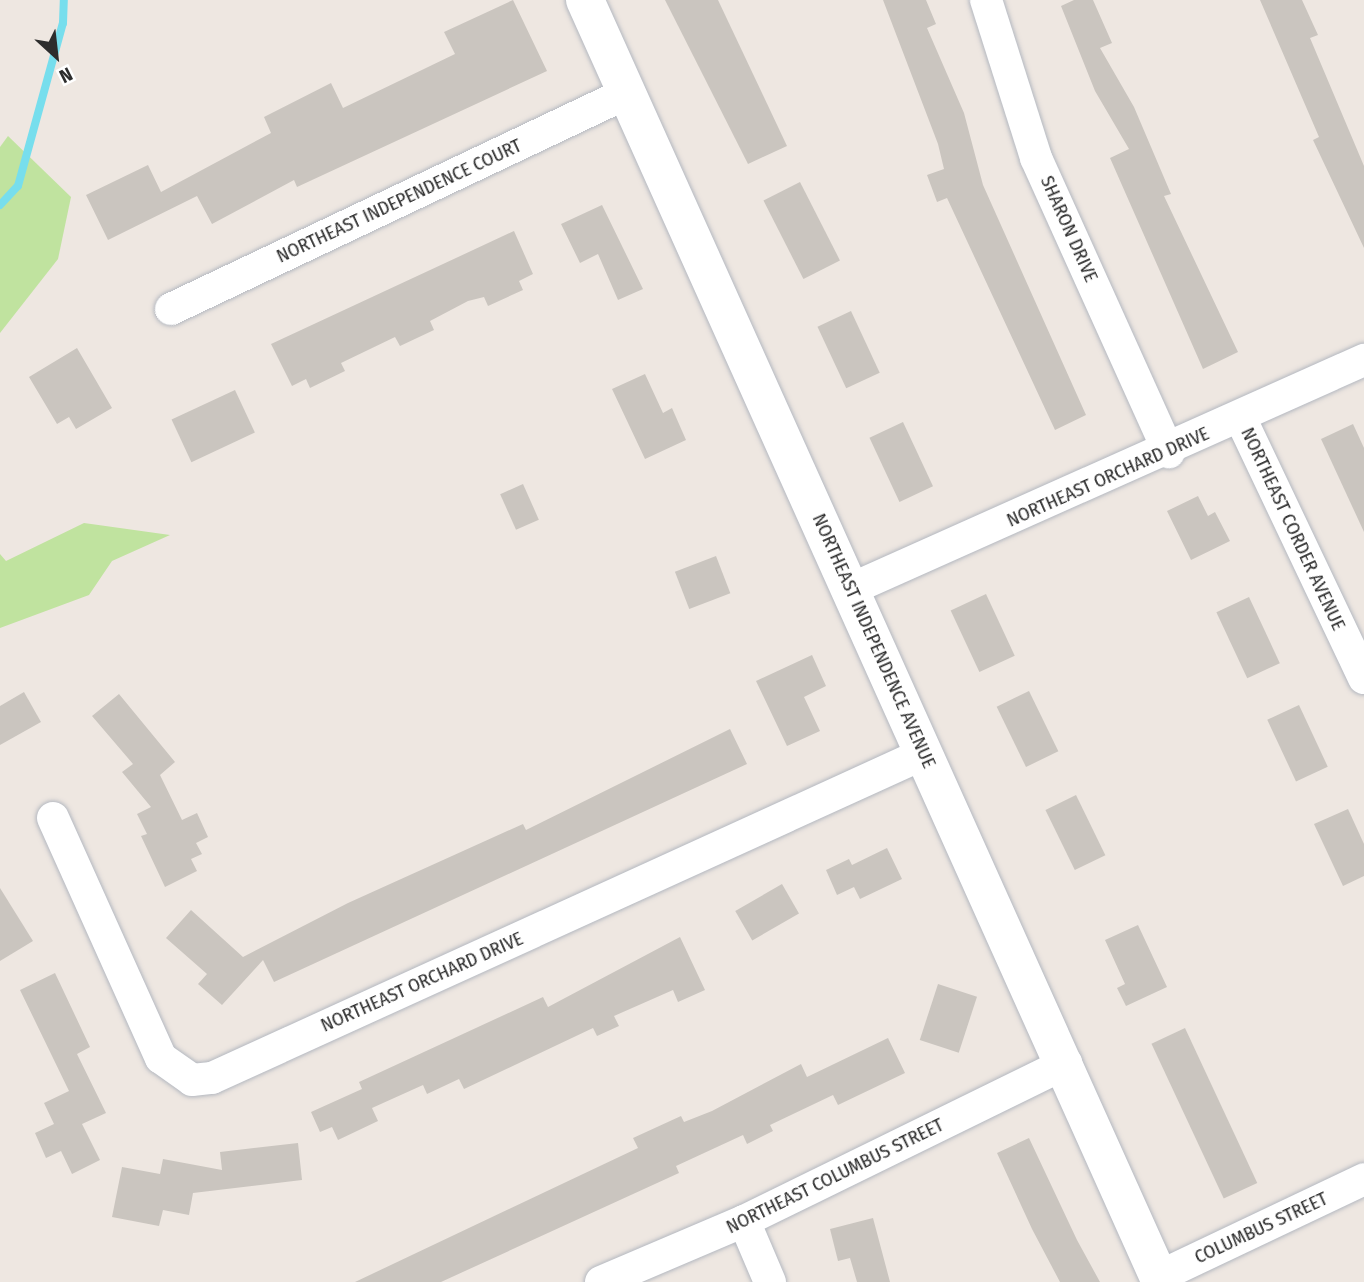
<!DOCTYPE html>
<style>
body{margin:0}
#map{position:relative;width:1364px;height:1282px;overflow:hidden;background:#eee7e1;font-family:"Fira Sans Condensed",sans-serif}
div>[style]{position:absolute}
.green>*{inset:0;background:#c0e39f}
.stream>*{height:8px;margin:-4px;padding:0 4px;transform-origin:4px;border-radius:4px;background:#77deed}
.building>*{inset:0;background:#cac5bf;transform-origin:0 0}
.roads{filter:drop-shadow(0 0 2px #b4b8c0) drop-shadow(0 0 2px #b4b8c0)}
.street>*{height:32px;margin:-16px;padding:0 16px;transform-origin:16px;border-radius:16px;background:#fff}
.secondary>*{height:38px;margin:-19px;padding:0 19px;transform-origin:19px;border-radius:19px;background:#fff}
span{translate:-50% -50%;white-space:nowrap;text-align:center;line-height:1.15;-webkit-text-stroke:7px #fff;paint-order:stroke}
.street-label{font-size:19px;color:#2d2d2d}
.north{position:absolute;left:21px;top:21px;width:70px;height:70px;-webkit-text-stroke:5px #fff;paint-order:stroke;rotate:153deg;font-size:19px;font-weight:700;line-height:28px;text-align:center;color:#2d2d2d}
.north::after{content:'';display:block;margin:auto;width:24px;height:32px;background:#2d2d2d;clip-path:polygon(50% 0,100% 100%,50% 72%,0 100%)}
</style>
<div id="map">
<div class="green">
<div style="clip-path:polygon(8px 136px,71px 197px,58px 259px,0 333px,0 147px)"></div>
<div style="clip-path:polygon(84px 523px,170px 535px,112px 561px,89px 595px,0 628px,0 554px,6px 561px)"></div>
</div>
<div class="stream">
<div style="left:0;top:205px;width:26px;rotate:-47deg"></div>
<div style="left:18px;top:186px;width:169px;rotate:-74.6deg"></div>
<div style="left:63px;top:23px;width:23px;rotate:-88deg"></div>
</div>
<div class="building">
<div style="clip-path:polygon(513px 0,547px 71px,297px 187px,294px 180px,212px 224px,197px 196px,108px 240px,86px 195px,148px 165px,161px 192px,271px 133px,264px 117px,331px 83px,343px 108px,455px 54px,444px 32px)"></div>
<div style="clip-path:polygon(665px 0,718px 0,787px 146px,748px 164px)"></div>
<div style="clip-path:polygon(883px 0,926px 0,936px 24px,927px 28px,964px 113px,983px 185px,1086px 415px,1055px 430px,947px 198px,937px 202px,927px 175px,944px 169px,938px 144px)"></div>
<div style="clip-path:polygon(1074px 0,1093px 0,1112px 43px,1100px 48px,1134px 107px,1171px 194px,1164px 196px,1238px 352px,1203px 369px,1110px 158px,1129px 149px,1095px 91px,1061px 6px)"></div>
<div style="clip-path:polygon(1260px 0,1302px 0,1318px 35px,1310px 38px,1364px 166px,1364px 248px,1313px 140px,1319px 137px)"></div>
<div style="left:800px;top:182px;width:88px;height:41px;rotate:63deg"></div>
<div style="clip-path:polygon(602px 205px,643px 289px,618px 300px,598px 254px,580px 263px,561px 224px)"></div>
<div style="clip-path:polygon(514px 231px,533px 274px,519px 281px,523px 290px,488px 306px,484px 297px,468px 301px,430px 321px,434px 330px,400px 346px,395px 337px,341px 363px,345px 371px,310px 388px,306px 379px,292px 386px,271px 344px)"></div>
<div style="left:851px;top:311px;width:68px;height:37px;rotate:65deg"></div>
<div style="clip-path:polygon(77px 348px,112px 408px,76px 429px,69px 417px,57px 424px,29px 377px)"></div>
<div style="clip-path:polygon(645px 374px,663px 413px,672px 408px,686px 440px,645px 459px,612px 389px)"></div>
<div style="left:235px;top:390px;width:47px;height:70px;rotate:65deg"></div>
<div style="left:903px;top:422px;width:71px;height:37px;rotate:65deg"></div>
<div style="clip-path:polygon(1353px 424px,1364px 448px,1364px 532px,1321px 439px)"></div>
<div style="left:523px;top:484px;width:39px;height:25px;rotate:66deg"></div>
<div style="clip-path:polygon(1198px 496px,1208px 516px,1215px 512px,1230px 541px,1191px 560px,1167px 511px)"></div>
<div style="left:716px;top:556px;width:40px;height:44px;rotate:69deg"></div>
<div style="left:986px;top:594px;width:68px;height:39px;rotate:65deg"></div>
<div style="left:1249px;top:597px;width:73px;height:36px;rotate:65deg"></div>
<div style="clip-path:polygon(812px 655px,826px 686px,804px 697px,820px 731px,787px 746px,756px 681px)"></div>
<div style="left:1029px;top:691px;width:67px;height:36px;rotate:64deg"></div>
<div style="clip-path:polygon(24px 692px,41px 722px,0 745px,0 706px)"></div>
<div style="clip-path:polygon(119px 694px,175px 762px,160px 775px,182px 820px,197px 813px,208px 837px,196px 843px,202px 854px,191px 859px,197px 871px,165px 887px,141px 836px,147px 834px,137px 814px,151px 807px,122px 772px,133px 764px,92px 716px)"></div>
<div style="left:1299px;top:705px;width:68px;height:35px;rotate:65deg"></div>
<div style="clip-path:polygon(730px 729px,747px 764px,274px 982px,263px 960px,222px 1005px,198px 984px,207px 974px,166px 938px,191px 910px,243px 957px,348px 903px,523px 824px,526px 830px)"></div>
<div style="left:1076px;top:795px;width:67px;height:34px;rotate:64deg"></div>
<div style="clip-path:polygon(1348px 809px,1364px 844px,1364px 876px,1343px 886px,1314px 824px)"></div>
<div style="clip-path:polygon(887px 848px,902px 879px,860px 899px,854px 887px,837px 895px,826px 870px,849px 859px,852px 865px)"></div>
<div style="left:782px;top:884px;width:34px;height:54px;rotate:60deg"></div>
<div style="clip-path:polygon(0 888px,33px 941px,0 961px)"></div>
<div style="clip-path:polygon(1138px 925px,1167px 987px,1126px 1006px,1117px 988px,1125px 984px,1105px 940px)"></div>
<div style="clip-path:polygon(680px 937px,705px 990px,678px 1002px,673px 990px,614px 1016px,619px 1026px,597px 1036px,593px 1028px,464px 1089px,459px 1079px,427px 1094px,423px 1085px,372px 1108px,378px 1121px,338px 1140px,332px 1127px,320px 1132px,311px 1112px,362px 1089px,359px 1082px,543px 997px,548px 1007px)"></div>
<div style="clip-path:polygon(55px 973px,90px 1047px,77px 1054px,106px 1113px,82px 1124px,100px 1160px,72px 1174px,61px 1151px,46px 1158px,35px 1133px,54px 1124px,44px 1103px,69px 1091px,20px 990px)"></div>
<div style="left:938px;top:984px;width:41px;height:59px;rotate:18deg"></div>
<div style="left:1185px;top:1028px;width:171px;height:37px;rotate:65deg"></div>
<div style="clip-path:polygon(888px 1038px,905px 1073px,838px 1105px,833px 1095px,770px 1125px,773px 1131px,747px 1144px,743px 1135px,676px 1166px,679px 1173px,441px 1282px,355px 1282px,638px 1148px,633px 1138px,681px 1116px,684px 1122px,712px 1111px,801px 1064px,807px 1077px)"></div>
<div style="clip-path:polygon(1029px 1138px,1077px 1240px,1100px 1282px,1060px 1282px,1032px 1229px,997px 1153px)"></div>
<div style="clip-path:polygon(298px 1143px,302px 1180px,193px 1193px,189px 1215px,163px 1210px,159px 1226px,112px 1217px,122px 1167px,160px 1174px,163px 1159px,222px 1170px,220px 1152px)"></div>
<div style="clip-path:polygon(873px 1218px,890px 1282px,857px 1282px,850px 1258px,838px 1261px,830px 1229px)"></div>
</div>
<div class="roads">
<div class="street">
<div style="left:986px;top:0;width:166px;rotate:72.4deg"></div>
<div style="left:1036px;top:158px;width:323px;rotate:65.7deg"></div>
<div style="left:171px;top:309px;width:505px;rotate:-25.35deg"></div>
<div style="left:1240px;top:417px;width:289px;rotate:64.6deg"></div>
<div style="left:851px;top:589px;width:562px;rotate:-24.06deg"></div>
<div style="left:53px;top:818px;width:263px;rotate:65.8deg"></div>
<div style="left:161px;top:1058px;width:38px;rotate:35deg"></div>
<div style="left:192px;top:1080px;width:20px;rotate:-6deg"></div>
<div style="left:212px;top:1078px;width:784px;rotate:-24.5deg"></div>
<div style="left:744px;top:1221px;width:66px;rotate:66.9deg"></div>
<div style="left:1158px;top:1277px;width:228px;rotate:-25.4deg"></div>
<div style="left:601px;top:1282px;width:155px;rotate:-23.1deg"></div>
<div style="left:744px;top:1221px;width:359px;rotate:-26.1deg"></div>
</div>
<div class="secondary">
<div style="left:585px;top:0;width:1405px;rotate:65.81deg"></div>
</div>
</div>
<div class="street-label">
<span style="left:399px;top:201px;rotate:-25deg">NORTHEAST INDEPENDENCE COURT</span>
<span style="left:1069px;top:229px;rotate:66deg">SHARON DRIVE</span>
<span style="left:1108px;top:477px;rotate:-24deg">NORTHEAST ORCHARD DRIVE</span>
<span style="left:1293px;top:529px;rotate:65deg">NORTHEAST CORDER AVENUE</span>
<span style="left:874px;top:641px;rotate:66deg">NORTHEAST INDEPENDENCE AVENUE</span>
<span style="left:422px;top:982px;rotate:-24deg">NORTHEAST ORCHARD DRIVE</span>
<span style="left:835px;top:1176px;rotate:-26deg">NORTHEAST COLUMBUS STREET</span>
<span style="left:1261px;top:1228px;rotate:-25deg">COLUMBUS STREET</span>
</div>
<div class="north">N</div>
</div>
